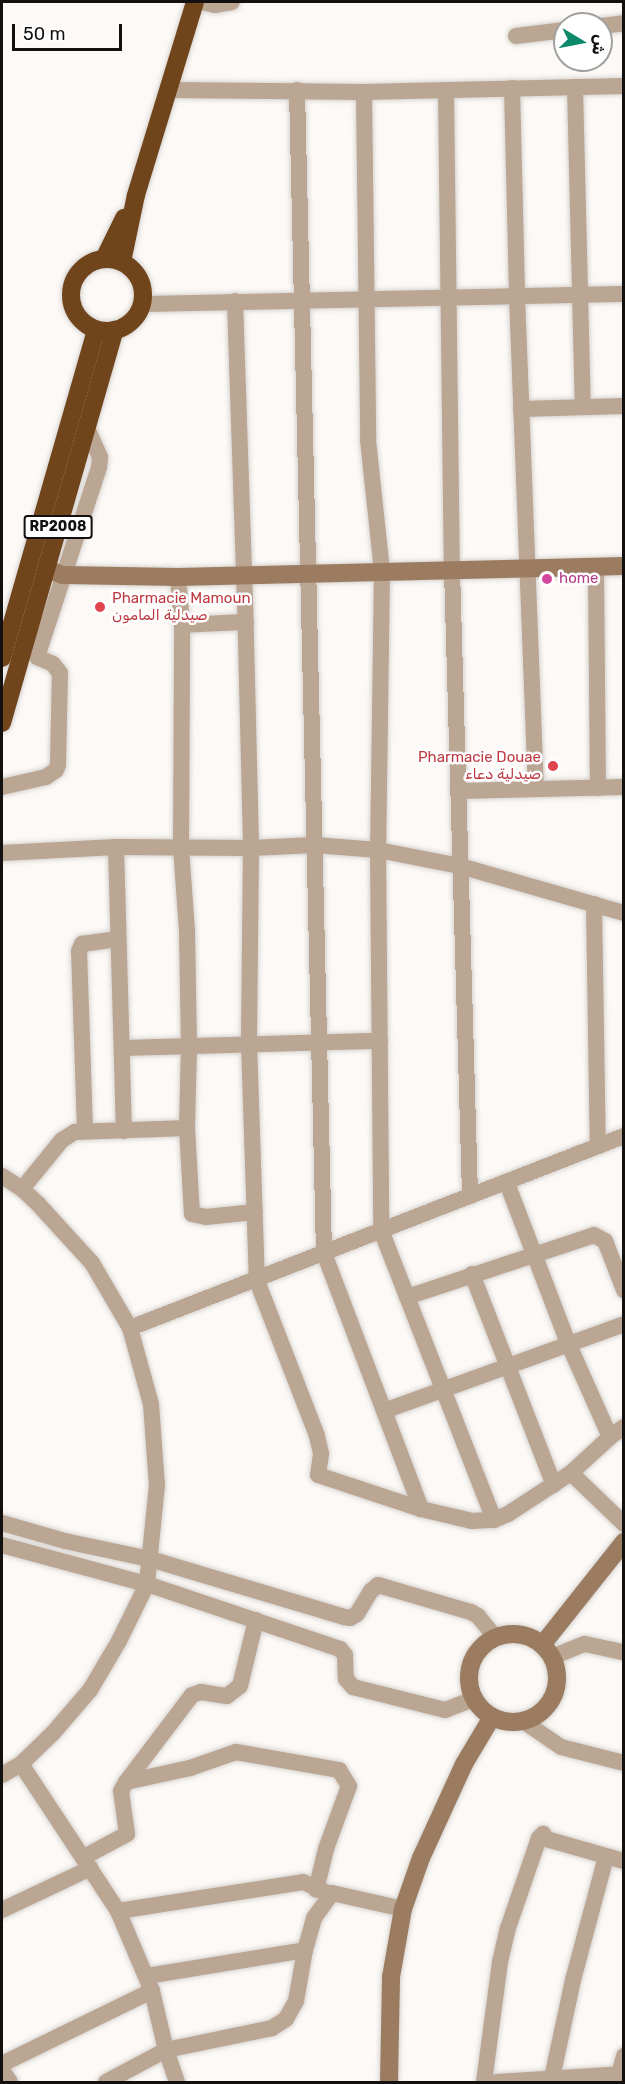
<!DOCTYPE html>
<meta charset="utf-8">
<style>
body{margin:0}
#map{position:relative;width:625px;height:2084px;overflow:hidden;background:#fcf9f6;font-family:Rubik,Cairo,sans-serif}
div>[style]{position:absolute}
.roads{filter:drop-shadow(0 0 2px #d7d4d1) drop-shadow(0 0 2px #d7d4d1)}
.street>*{height:16px;margin:-8px;padding:0 8px;transform-origin:8px;border-radius:8px;background:#bba593}
.secondary>*{height:18px;margin:-9px;padding:0 9px;transform-origin:9px;border-radius:9px;background:#9c7c61}
.secondary>.ring{margin:-9px;padding:0;box-sizing:content-box;background:none;border:18px solid #9c7c61;border-radius:50%}
.highway>*{height:18px;margin:-9px;padding:0 9px;transform-origin:9px;border-radius:9px;background:#71451c}
.highway>.ring{margin:-9px;padding:0;box-sizing:content-box;background:none;border:18px solid #71451c;border-radius:50%}
.dots>*{width:16px;height:16px;translate:-50% -50%;box-sizing:border-box;border:3px solid #fff;border-radius:50%}
span{translate:-50% -50%;white-space:nowrap;text-align:center;line-height:1.15;-webkit-text-stroke:5px #fff;paint-order:stroke}
.shield-label span{padding:2px 4px;background:#fff;border:2px solid;border-radius:4px;-webkit-text-stroke-width:0}
.shield-label{font-size:14px;color:#121110;font-weight:700}
.hotel-label{font-size:15px;color:#b23c85}
.left{translate:0 -50%;text-align:left}
.health-label{font-size:15px;color:#be3a42}
.right{translate:-100% -50%;text-align:right}
.frame{position:absolute;inset:0;border:3px solid #121110;pointer-events:none}
.north{position:absolute;left:553px;top:12px;width:60px;height:60px;box-sizing:border-box;background:#fff;border:2px solid #a0a09f;border-radius:50%;rotate:100deg;font-size:16px;font-weight:700;line-height:24px;text-align:center;color:#121110}
.north::after{content:'';display:block;margin:auto;width:21px;height:27px;background:#0c886a;clip-path:polygon(50% 0,100% 100%,50% 72%,0 100%)}
.scale{position:absolute;left:12px;top:24px;width:110px;height:27px;box-sizing:border-box;border:3px solid #121110;border-top:0;padding-left:8px;font-size:18px;line-height:21px;white-space:nowrap;color:#121110;-webkit-text-stroke:4px #fff;paint-order:stroke}
</style>
<div id="map">
<div class="roads">
<div class="street">
<div style="left:202px;top:2px;width:13px;rotate:13deg"></div>
<div style="left:215px;top:5px;width:17px;rotate:-10deg"></div>
<div style="left:601px;top:26px;width:23px;rotate:-7deg"></div>
<div style="left:516px;top:36px;width:49px;rotate:-7deg"></div>
<div style="left:575px;top:87px;width:320px;rotate:88.6deg"></div>
<div style="left:512px;top:88px;width:208px;rotate:88.6deg"></div>
<div style="left:517px;top:296px;width:493px;rotate:87.8deg"></div>
<div style="left:170px;top:90px;width:194px;rotate:0.6deg"></div>
<div style="left:364px;top:92px;width:260px;rotate:-1.3deg"></div>
<div style="left:297px;top:90px;width:1163px;rotate:88.67deg"></div>
<div style="left:324px;top:1253px;width:274px;rotate:69.2deg"></div>
<div style="left:446px;top:90px;width:480px;rotate:89.3deg"></div>
<div style="left:452px;top:570px;width:626px;rotate:88.35deg"></div>
<div style="left:364px;top:92px;width:348px;rotate:89.3deg"></div>
<div style="left:368px;top:440px;width:132px;rotate:83.9deg"></div>
<div style="left:382px;top:571px;width:279px;rotate:90.8deg"></div>
<div style="left:378px;top:850px;width:380px;rotate:89.5deg"></div>
<div style="left:381px;top:1230px;width:311px;rotate:68.7deg"></div>
<div style="left:235px;top:301px;width:298px;rotate:88.1deg"></div>
<div style="left:245px;top:599px;width:249px;rotate:88.6deg"></div>
<div style="left:251px;top:848px;width:195px;rotate:90.6deg"></div>
<div style="left:249px;top:1043px;width:238px;rotate:88.1deg"></div>
<div style="left:257px;top:1281px;width:166px;rotate:68.8deg"></div>
<div style="left:317px;top:1436px;width:18px;rotate:77deg"></div>
<div style="left:321px;top:1454px;width:21px;rotate:98deg"></div>
<div style="left:318px;top:1475px;width:108px;rotate:18.3deg"></div>
<div style="left:421px;top:1509px;width:52px;rotate:13.2deg"></div>
<div style="left:472px;top:1521px;width:22px;rotate:-3deg"></div>
<div style="left:494px;top:1520px;width:15px;rotate:-23deg"></div>
<div style="left:508px;top:1514px;width:75px;rotate:-33.1deg"></div>
<div style="left:571px;top:1473px;width:74px;rotate:43.9deg"></div>
<div style="left:142px;top:304px;width:482px;rotate:-1.2deg"></div>
<div style="left:521px;top:409px;width:103px;rotate:-1.7deg"></div>
<div style="left:596px;top:567px;width:221px;rotate:89.5deg"></div>
<div style="left:182px;top:625px;width:64px;rotate:-2.7deg"></div>
<div style="left:2px;top:787px;width:45px;rotate:-12.8deg"></div>
<div style="left:46px;top:777px;width:12px;rotate:-35deg"></div>
<div style="left:56px;top:770px;width:5px;rotate:-68deg"></div>
<div style="left:58px;top:765px;width:92px;rotate:-88.8deg"></div>
<div style="left:60px;top:673px;width:11px;rotate:-128deg"></div>
<div style="left:53px;top:664px;width:17px;rotate:-156deg"></div>
<div style="left:37px;top:657px;width:200px;rotate:-71.9deg"></div>
<div style="left:99px;top:467px;width:10px;rotate:-84deg"></div>
<div style="left:100px;top:457px;width:34px;rotate:-114deg"></div>
<div style="left:458px;top:791px;width:166px;rotate:-1.4deg"></div>
<div style="left:116px;top:847px;width:284px;rotate:88.4deg"></div>
<div style="left:2px;top:853px;width:114px;rotate:-3deg"></div>
<div style="left:116px;top:847px;width:135px;rotate:0.4deg"></div>
<div style="left:251px;top:848px;width:64px;rotate:-2.7deg"></div>
<div style="left:315px;top:845px;width:63px;rotate:4.5deg"></div>
<div style="left:378px;top:850px;width:84px;rotate:11deg"></div>
<div style="left:460px;top:866px;width:171px;rotate:16deg"></div>
<div style="left:594px;top:904px;width:242px;rotate:89.1deg"></div>
<div style="left:122px;top:1048px;width:258px;rotate:-1.6deg"></div>
<div style="left:187px;top:1128px;width:86px;rotate:86.7deg"></div>
<div style="left:192px;top:1214px;width:14px;rotate:12deg"></div>
<div style="left:206px;top:1217px;width:49px;rotate:-5.8deg"></div>
<div style="left:85px;top:1130px;width:179px;rotate:-91.9deg"></div>
<div style="left:79px;top:951px;width:8px;rotate:-67deg"></div>
<div style="left:82px;top:944px;width:34px;rotate:-8deg"></div>
<div style="left:2px;top:1176px;width:24px;rotate:33deg"></div>
<div style="left:22px;top:1189px;width:23px;rotate:43deg"></div>
<div style="left:39px;top:1205px;width:79px;rotate:47.6deg"></div>
<div style="left:92px;top:1263px;width:75px;rotate:59.7deg"></div>
<div style="left:130px;top:1328px;width:79px;rotate:74.6deg"></div>
<div style="left:151px;top:1404px;width:81px;rotate:85.8deg"></div>
<div style="left:157px;top:1485px;width:100px;rotate:95.8deg"></div>
<div style="left:147px;top:1584px;width:64px;rotate:116.2deg"></div>
<div style="left:119px;top:1641px;width:57px;rotate:120.6deg"></div>
<div style="left:90px;top:1690px;width:57px;rotate:130.7deg"></div>
<div style="left:53px;top:1733px;width:45px;rotate:135.9deg"></div>
<div style="left:21px;top:1764px;width:22px;rotate:150deg"></div>
<div style="left:507px;top:1183px;width:173px;rotate:69.1deg"></div>
<div style="left:569px;top:1345px;width:101px;rotate:66deg"></div>
<div style="left:610px;top:1437px;width:53px;rotate:137.3deg"></div>
<div style="left:22px;top:1189px;width:63px;rotate:-50.8deg"></div>
<div style="left:62px;top:1140px;width:15px;rotate:-32deg"></div>
<div style="left:75px;top:1132px;width:112px;rotate:-2deg"></div>
<div style="left:187px;top:1128px;width:82px;rotate:-88.6deg"></div>
<div style="left:189px;top:1046px;width:115px;rotate:-91deg"></div>
<div style="left:187px;top:931px;width:83px;rotate:-94.1deg"></div>
<div style="left:181px;top:848px;width:223px;rotate:-89.7deg"></div>
<div style="left:182px;top:625px;width:48px;rotate:-94.8deg"></div>
<div style="left:472px;top:1274px;width:226px;rotate:68.8deg"></div>
<div style="left:407px;top:1297px;width:197px;rotate:-18.3deg"></div>
<div style="left:594px;top:1235px;width:13px;rotate:29deg"></div>
<div style="left:605px;top:1241px;width:53px;rotate:68.8deg"></div>
<div style="left:130px;top:1328px;width:530px;rotate:-21.24deg"></div>
<div style="left:384px;top:1411px;width:255px;rotate:-19.9deg"></div>
<div style="left:610px;top:1437px;width:17px;rotate:-36deg"></div>
<div style="left:2px;top:1523px;width:66px;rotate:15.9deg"></div>
<div style="left:65px;top:1541px;width:87px;rotate:12deg"></div>
<div style="left:150px;top:1559px;width:202px;rotate:16.6deg"></div>
<div style="left:344px;top:1617px;width:6px;rotate:9deg"></div>
<div style="left:350px;top:1618px;width:8px;rotate:-30deg"></div>
<div style="left:357px;top:1614px;width:27px;rotate:-59deg"></div>
<div style="left:371px;top:1591px;width:9px;rotate:-41deg"></div>
<div style="left:378px;top:1585px;width:97px;rotate:16.2deg"></div>
<div style="left:471px;top:1612px;width:8px;rotate:30deg"></div>
<div style="left:478px;top:1616px;width:27px;rotate:51deg"></div>
<div style="left:2px;top:1545px;width:150px;rotate:15.1deg"></div>
<div style="left:147px;top:1584px;width:204px;rotate:18.6deg"></div>
<div style="left:340px;top:1649px;width:8px;rotate:50deg"></div>
<div style="left:345px;top:1655px;width:24px;rotate:88deg"></div>
<div style="left:346px;top:1679px;width:11px;rotate:49deg"></div>
<div style="left:353px;top:1687px;width:95px;rotate:14deg"></div>
<div style="left:445px;top:1710px;width:31px;rotate:-21deg"></div>
<div style="left:552px;top:1657px;width:35px;rotate:-22deg"></div>
<div style="left:585px;top:1644px;width:40px;rotate:12deg"></div>
<div style="left:523px;top:1721px;width:46px;rotate:34.4deg"></div>
<div style="left:561px;top:1747px;width:65px;rotate:14.3deg"></div>
<div style="left:21px;top:1764px;width:176px;rotate:56.6deg"></div>
<div style="left:118px;top:1911px;width:87px;rotate:67deg"></div>
<div style="left:152px;top:1991px;width:61px;rotate:76.7deg"></div>
<div style="left:166px;top:2050px;width:34px;rotate:71deg"></div>
<div style="left:126px;top:1782px;width:109px;rotate:-52.8deg"></div>
<div style="left:192px;top:1695px;width:9px;rotate:-18deg"></div>
<div style="left:201px;top:1692px;width:26px;rotate:9deg"></div>
<div style="left:227px;top:1696px;width:16px;rotate:-38deg"></div>
<div style="left:240px;top:1686px;width:68px;rotate:-76.4deg"></div>
<div style="left:84px;top:1857px;width:49px;rotate:-28.1deg"></div>
<div style="left:127px;top:1834px;width:43px;rotate:-97.9deg"></div>
<div style="left:121px;top:1791px;width:10px;rotate:-61deg"></div>
<div style="left:126px;top:1782px;width:66px;rotate:-12.3deg"></div>
<div style="left:190px;top:1768px;width:49px;rotate:-19.2deg"></div>
<div style="left:236px;top:1752px;width:105px;rotate:9.9deg"></div>
<div style="left:339px;top:1770px;width:19px;rotate:58deg"></div>
<div style="left:349px;top:1786px;width:67px;rotate:110.1deg"></div>
<div style="left:326px;top:1849px;width:42px;rotate:103.7deg"></div>
<div style="left:2px;top:1910px;width:98px;rotate:-25.3deg"></div>
<div style="left:118px;top:1911px;width:187px;rotate:-8.9deg"></div>
<div style="left:303px;top:1882px;width:24px;rotate:24deg"></div>
<div style="left:147px;top:1976px;width:160px;rotate:-9.3deg"></div>
<div style="left:2px;top:2064px;width:167px;rotate:-26deg"></div>
<div style="left:2px;top:2070px;width:14px;rotate:56deg"></div>
<div style="left:619px;top:2074px;width:19px;rotate:-74deg"></div>
<div style="left:552px;top:2078px;width:100px;rotate:-77.9deg"></div>
<div style="left:573px;top:1980px;width:127px;rotate:-75deg"></div>
<div style="left:106px;top:2082px;width:68px;rotate:-28.1deg"></div>
<div style="left:166px;top:2050px;width:108px;rotate:-11.7deg"></div>
<div style="left:272px;top:2028px;width:17px;rotate:-33deg"></div>
<div style="left:286px;top:2019px;width:21px;rotate:-61deg"></div>
<div style="left:296px;top:2001px;width:52px;rotate:-80deg"></div>
<div style="left:305px;top:1950px;width:33px;rotate:-74deg"></div>
<div style="left:314px;top:1918px;width:31px;rotate:-54deg"></div>
<div style="left:332px;top:1893px;width:73px;rotate:12.7deg"></div>
<div style="left:484px;top:2082px;width:121px;rotate:-82.4deg"></div>
<div style="left:500px;top:1962px;width:35px;rotate:-77deg"></div>
<div style="left:508px;top:1928px;width:95px;rotate:-71deg"></div>
<div style="left:539px;top:1838px;width:6px;rotate:-45deg"></div>
<div style="left:543px;top:1834px;width:6px;rotate:59deg"></div>
<div style="left:546px;top:1839px;width:81px;rotate:15.8deg"></div>
<div style="left:497px;top:2082px;width:127px;rotate:-3.6deg"></div>
</div>
<div class="secondary">
<div style="left:47px;top:569px;width:17px;rotate:21deg"></div>
<div style="left:63px;top:575px;width:115px;rotate:1deg"></div>
<div style="left:178px;top:577px;width:446px;rotate:-1.4deg"></div>
<div class="ring" style="left:469px;top:1634px;width:70px;height:70px"></div>
<div style="left:542px;top:1645px;width:132px;rotate:-51.5deg"></div>
<div style="left:389px;top:2082px;width:105px;rotate:-88.9deg"></div>
<div style="left:391px;top:1977px;width:69px;rotate:-80deg"></div>
<div style="left:403px;top:1909px;width:54px;rotate:-70.6deg"></div>
<div style="left:421px;top:1858px;width:103px;rotate:-65.4deg"></div>
<div style="left:464px;top:1764px;width:55px;rotate:-59.2deg"></div>
</div>
<div class="highway">
<div class="ring" style="left:71px;top:259px;width:54px;height:54px"></div>
<div style="left:104px;top:259px;width:46px;rotate:-64deg"></div>
<div style="left:122px;top:262px;width:68px;rotate:-78.2deg"></div>
<div style="left:136px;top:195px;width:202px;rotate:-73deg"></div>
<div style="left:2px;top:658px;width:341px;rotate:-74deg"></div>
<div style="left:2px;top:723px;width:409px;rotate:-74deg"></div>
</div>
</div>
<div class="dots">
<div style="left:547px;top:579px;background:#d1479c"></div>
<div style="left:100px;top:607px;background:#e0444e"></div>
<div style="left:553px;top:766px;background:#e0444e"></div>
</div>
<div class="shield-label">
<span style="left:58px;top:527px">RP2008</span>
</div>
<div class="hotel-label">
<span class="left" style="left:559px;top:579px">home</span>
</div>
<div class="health-label">
<span class="left" style="left:112px;top:607px">Pharmacie Mamoun<br>صيدلية المامون</span>
<span class="right" style="left:541px;top:766px">Pharmacie Douae<br>صيدلية دعاء</span>
</div>
<div class="frame"></div>
<div class="north">ش</div>
<div class="scale">50 m</div>
</div>
